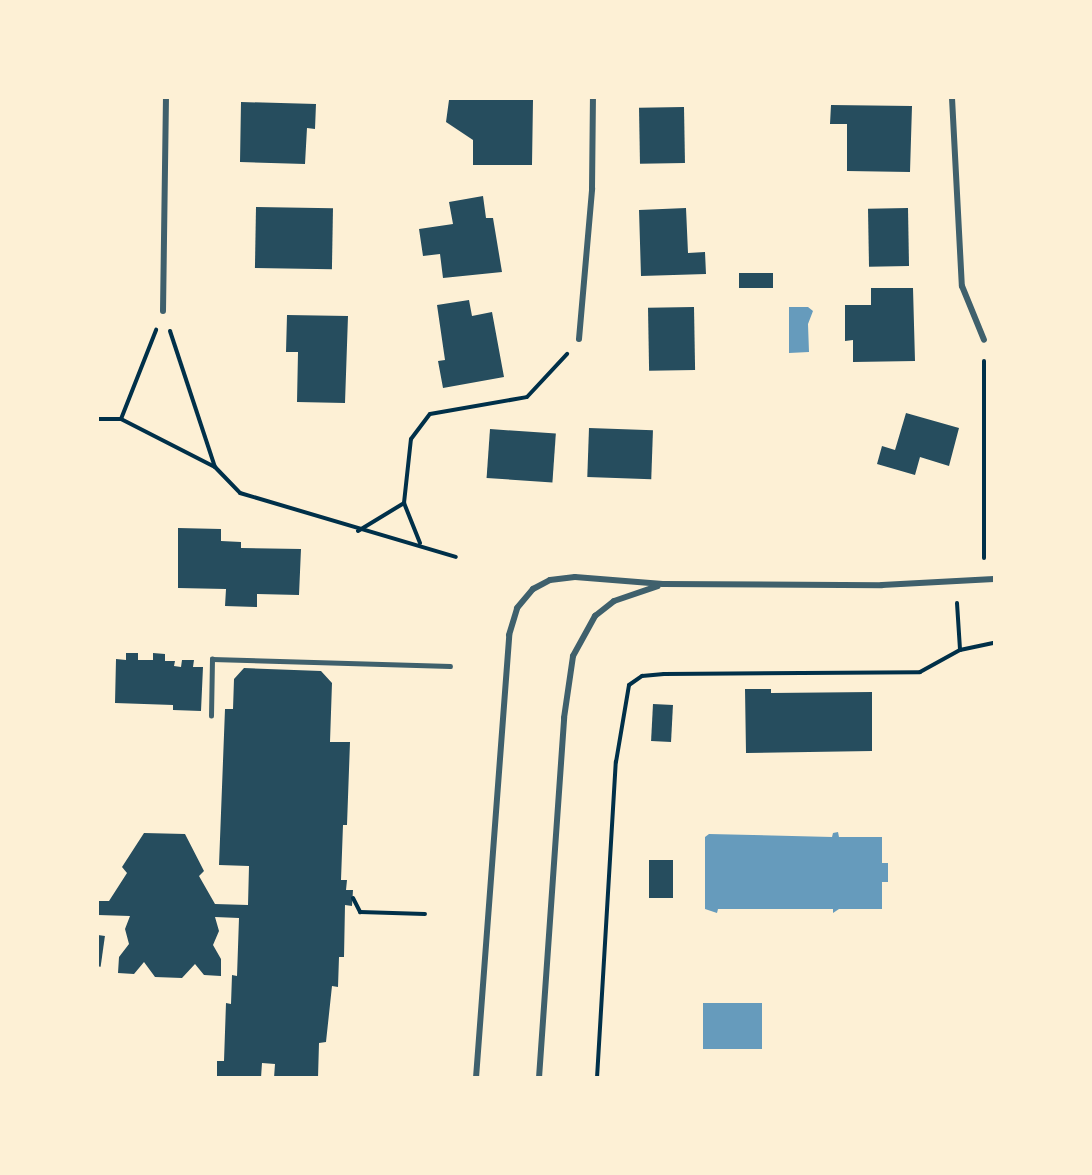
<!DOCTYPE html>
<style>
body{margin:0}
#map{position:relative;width:1092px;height:1175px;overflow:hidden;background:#fdf0d5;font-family:Jost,sans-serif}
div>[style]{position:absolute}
.water>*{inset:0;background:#669bbc;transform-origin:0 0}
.building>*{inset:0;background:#264d5e;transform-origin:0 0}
.path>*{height:4px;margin:-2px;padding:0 2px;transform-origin:2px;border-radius:2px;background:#003049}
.service>*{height:4.5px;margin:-2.25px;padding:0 2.25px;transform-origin:2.25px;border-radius:2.25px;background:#3f606c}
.minor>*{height:6px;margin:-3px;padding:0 3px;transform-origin:3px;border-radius:3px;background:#3f606c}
span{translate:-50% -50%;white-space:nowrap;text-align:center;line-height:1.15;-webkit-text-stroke:6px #fdf0d5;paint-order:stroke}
.frame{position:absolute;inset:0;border:99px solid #fdf0d5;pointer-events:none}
</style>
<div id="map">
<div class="water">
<div style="clip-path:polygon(789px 307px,808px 307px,813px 311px,808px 324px,809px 352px,789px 353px)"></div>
<div style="clip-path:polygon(838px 832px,839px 837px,882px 837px,882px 863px,888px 863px,888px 882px,882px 882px,882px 909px,839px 909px,833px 913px,833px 909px,718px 909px,717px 913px,705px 909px,705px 837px,709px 834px,832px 837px,833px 833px)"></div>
<div style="left:703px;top:1003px;width:59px;height:46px"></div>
</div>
<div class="building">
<div style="clip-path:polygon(449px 100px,533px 100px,532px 165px,473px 165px,473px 140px,446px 122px)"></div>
<div style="clip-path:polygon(241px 102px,316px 104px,315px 129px,307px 128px,305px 164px,240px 162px)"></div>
<div style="clip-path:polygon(831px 105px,912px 106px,910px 172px,847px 171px,847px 124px,830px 124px)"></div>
<div style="left:684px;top:107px;width:56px;height:45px;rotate:89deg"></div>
<div style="clip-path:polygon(483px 196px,486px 218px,493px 218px,502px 272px,443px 278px,440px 254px,423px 256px,419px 229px,453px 224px,449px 202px)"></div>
<div style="left:256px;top:207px;width:77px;height:61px;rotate:1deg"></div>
<div style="clip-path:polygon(686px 208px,688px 253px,705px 252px,706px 274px,641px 276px,639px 210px)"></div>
<div style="left:908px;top:208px;width:58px;height:40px;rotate:89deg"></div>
<div style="left:739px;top:273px;width:34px;height:15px"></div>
<div style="clip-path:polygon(871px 288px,913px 288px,915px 361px,853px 362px,853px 340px,845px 341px,845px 305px,871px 305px)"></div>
<div style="clip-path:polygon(469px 300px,472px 316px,492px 312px,504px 377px,443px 388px,438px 361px,445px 360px,437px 305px)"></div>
<div style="left:694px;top:307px;width:63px;height:46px;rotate:89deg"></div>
<div style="clip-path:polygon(287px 315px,348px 316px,345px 403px,297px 402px,298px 352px,286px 352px)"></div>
<div style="clip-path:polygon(906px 413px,959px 428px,949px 466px,920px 457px,915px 475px,877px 464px,882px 446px,895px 450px)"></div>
<div style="left:589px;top:428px;width:64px;height:49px;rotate:2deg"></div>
<div style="left:490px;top:429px;width:66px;height:49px;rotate:4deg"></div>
<div style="clip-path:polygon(178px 528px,221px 529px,221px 541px,241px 542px,241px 548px,301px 549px,299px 595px,257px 594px,257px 607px,225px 606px,226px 589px,178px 588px)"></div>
<div style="clip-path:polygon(126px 653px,138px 653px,138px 660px,153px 660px,153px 653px,165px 654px,165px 661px,175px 661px,174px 666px,181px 667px,182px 660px,194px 660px,193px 667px,203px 667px,201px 711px,173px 710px,173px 705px,115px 703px,116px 659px,126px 660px)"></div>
<div style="clip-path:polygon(244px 668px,321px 671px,332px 683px,330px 742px,350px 742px,347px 825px,343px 825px,341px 880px,347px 880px,346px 890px,353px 890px,352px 906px,345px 905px,344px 957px,339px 957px,338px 987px,332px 986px,326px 1042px,319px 1043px,318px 1078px,274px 1078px,275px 1064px,262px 1063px,261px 1078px,217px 1078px,217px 1061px,224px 1061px,226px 1003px,231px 1004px,232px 975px,237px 976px,239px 918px,215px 917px,219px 931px,213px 945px,221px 959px,221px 976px,204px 975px,195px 964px,182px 978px,155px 977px,144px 962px,134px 974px,118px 973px,119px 957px,129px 944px,125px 929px,130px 916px,98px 915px,98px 901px,109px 901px,127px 873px,122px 867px,144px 833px,185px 834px,204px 871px,199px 876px,215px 904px,248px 905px,249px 866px,219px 865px,225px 709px,233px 709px,234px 679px)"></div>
<div style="clip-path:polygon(745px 689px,771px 689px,771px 693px,872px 692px,872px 751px,746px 753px)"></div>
<div style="left:653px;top:704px;width:20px;height:37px;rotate:3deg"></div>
<div style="left:649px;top:860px;width:24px;height:38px"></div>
<div style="left:98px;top:935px;width:7px;height:31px;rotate:8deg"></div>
</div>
<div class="path">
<div style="left:170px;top:331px;width:143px;rotate:71.7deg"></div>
<div style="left:215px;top:467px;width:36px;rotate:46deg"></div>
<div style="left:240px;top:493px;width:225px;rotate:16.5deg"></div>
<div style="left:98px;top:419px;width:23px"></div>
<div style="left:121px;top:419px;width:96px;rotate:-68.5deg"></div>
<div style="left:121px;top:419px;width:106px;rotate:27.1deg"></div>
<div style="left:358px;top:531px;width:54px;rotate:-31.3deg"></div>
<div style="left:420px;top:543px;width:43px;rotate:-111.8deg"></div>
<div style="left:404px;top:503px;width:64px;rotate:-83.8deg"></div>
<div style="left:411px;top:439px;width:31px;rotate:-53deg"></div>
<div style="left:430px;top:414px;width:98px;rotate:-9.9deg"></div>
<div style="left:527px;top:397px;width:59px;rotate:-47.1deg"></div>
<div style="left:984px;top:558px;width:197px;rotate:-90deg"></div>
<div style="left:957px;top:603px;width:47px;rotate:86.3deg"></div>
<div style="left:353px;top:898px;width:16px;rotate:63deg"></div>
<div style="left:360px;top:912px;width:65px;rotate:1.8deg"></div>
<div style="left:597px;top:1078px;width:317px;rotate:-86.6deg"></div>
<div style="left:616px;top:762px;width:78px;rotate:-80.4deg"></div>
<div style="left:629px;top:685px;width:16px;rotate:-35deg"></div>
<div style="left:642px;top:676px;width:22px;rotate:-5deg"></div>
<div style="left:664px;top:674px;width:256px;rotate:-0.4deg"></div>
<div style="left:920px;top:672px;width:46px;rotate:-28.8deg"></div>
<div style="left:960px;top:650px;width:35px;rotate:-12deg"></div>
</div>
<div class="service">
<div style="left:211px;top:716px;width:57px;rotate:-89deg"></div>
<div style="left:212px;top:659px;width:238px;rotate:1.7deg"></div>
</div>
<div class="minor">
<div style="left:952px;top:98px;width:188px;rotate:87deg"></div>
<div style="left:962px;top:286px;width:58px;rotate:67.8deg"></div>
<div style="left:163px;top:311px;width:213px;rotate:-89.2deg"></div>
<div style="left:579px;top:339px;width:151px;rotate:-85deg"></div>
<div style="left:592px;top:189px;width:91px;rotate:-89.4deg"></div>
<div style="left:476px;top:1078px;width:444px;rotate:-85.7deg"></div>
<div style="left:509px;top:635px;width:28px;rotate:-73deg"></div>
<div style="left:517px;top:608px;width:25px;rotate:-50deg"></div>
<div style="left:533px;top:589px;width:19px;rotate:-28deg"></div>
<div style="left:550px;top:580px;width:25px;rotate:-7deg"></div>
<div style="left:575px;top:577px;width:88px;rotate:4.5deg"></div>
<div style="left:663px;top:584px;width:219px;rotate:0.3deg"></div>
<div style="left:882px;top:585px;width:112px;rotate:-3.1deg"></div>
<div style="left:539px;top:1078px;width:361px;rotate:-86deg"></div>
<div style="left:564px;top:718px;width:63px;rotate:-81.7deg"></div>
<div style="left:573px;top:656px;width:46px;rotate:-61.2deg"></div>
<div style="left:595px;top:616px;width:24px;rotate:-38deg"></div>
<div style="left:614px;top:601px;width:46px;rotate:-18.8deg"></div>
</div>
<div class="frame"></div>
</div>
